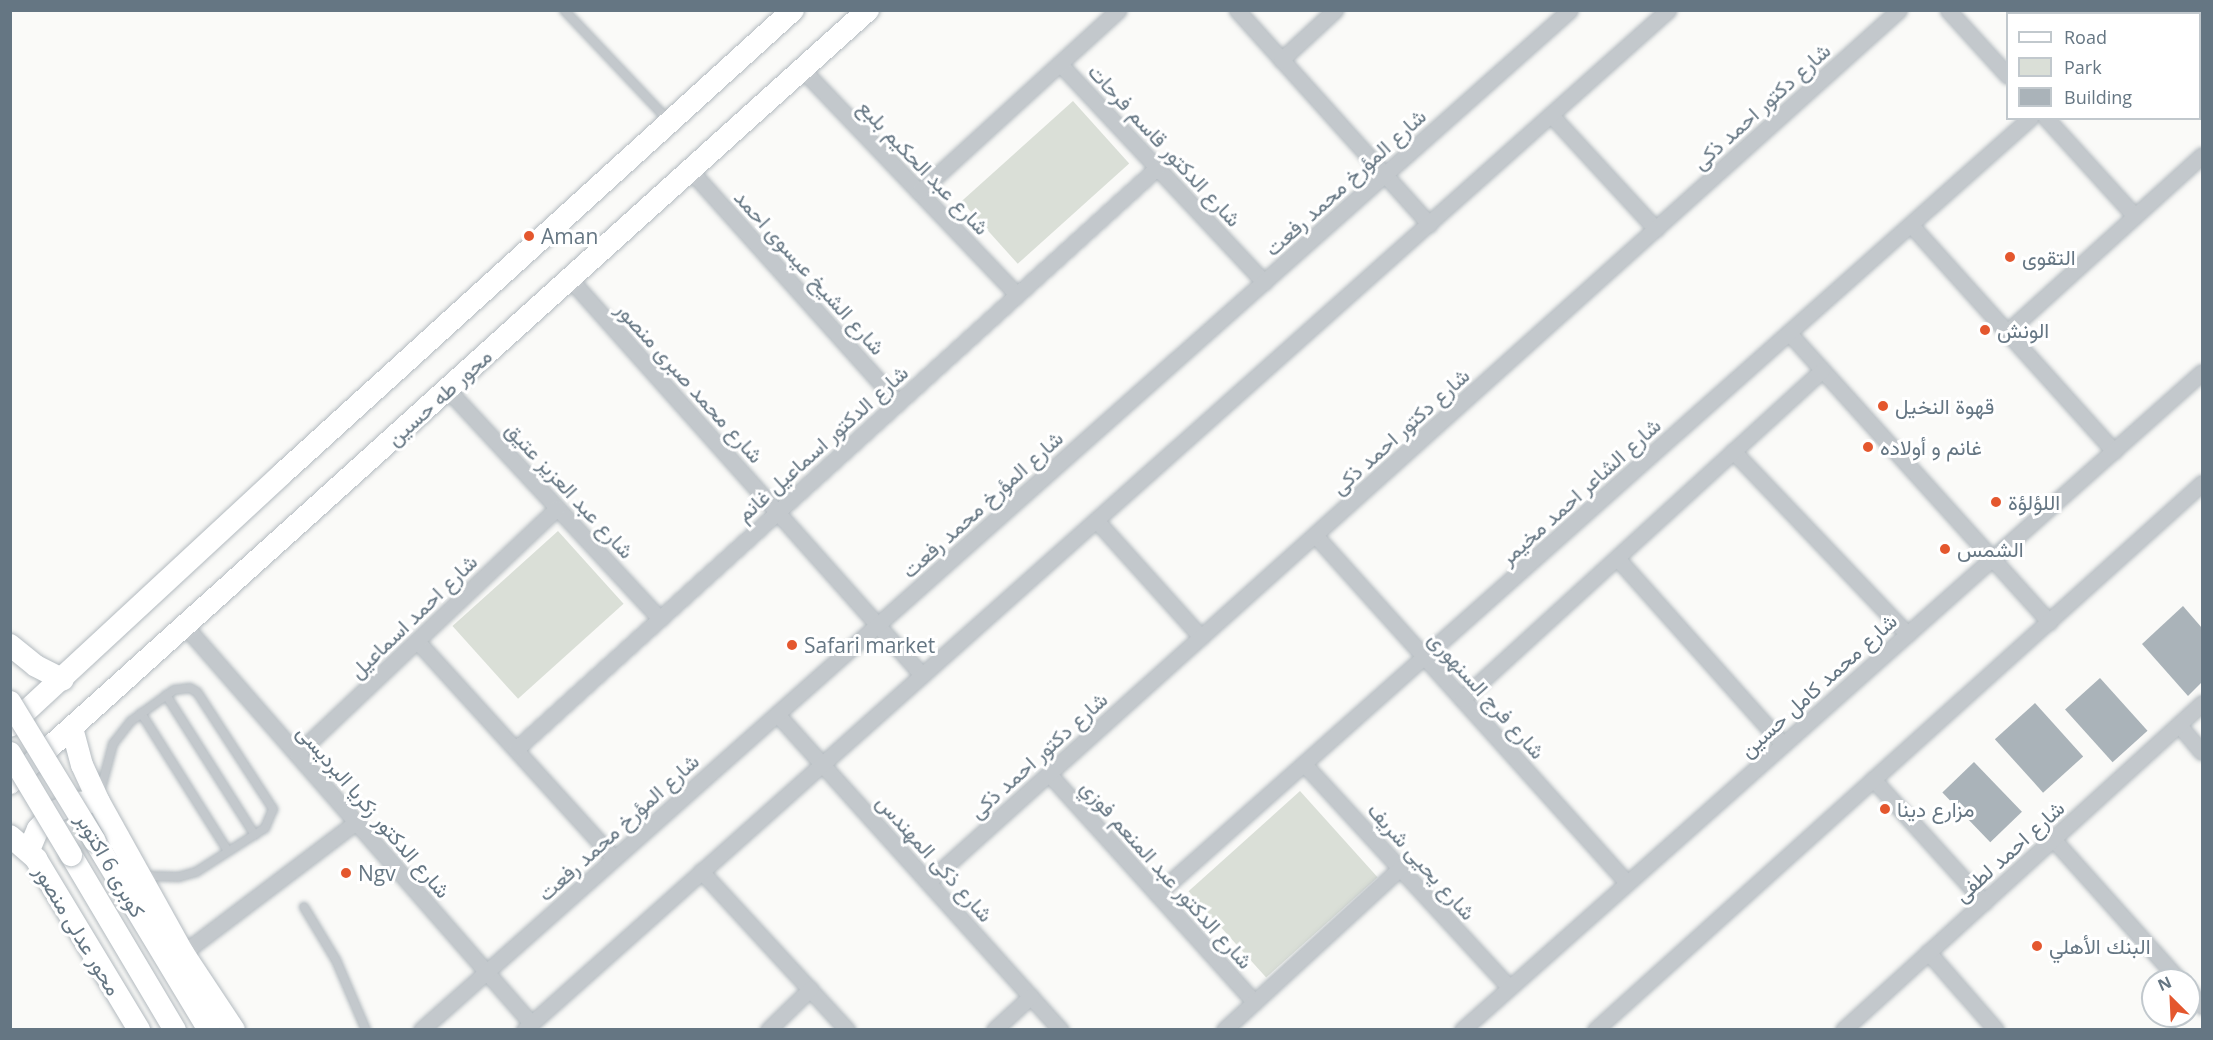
<!DOCTYPE html>
<meta charset="utf-8">
<style>
body{margin:0}
#map{position:relative;width:2213px;height:1040px;overflow:hidden;background:#fafaf8;font-family:"Open Sans",Vazirmatn,sans-serif}
div>[style]{position:absolute}
.green>*{inset:0;background:#dadfd7;transform-origin:0 0}
.building>*{inset:0;background:#aab3b9;transform-origin:0 0}
.roads{filter:drop-shadow(0 0 2px #b3babf) drop-shadow(0 0 2px #b3babf)}
.lane>*{height:8px;margin:-4px;padding:0 4px;transform-origin:4px;border-radius:4px;background:#c3c8cc}
.street>*{height:15px;margin:-7.5px;padding:0 7.5px;transform-origin:7.5px;border-radius:7.5px;background:#c3c8cc}
.secondary>*{height:22px;margin:-11px;padding:0 11px;transform-origin:11px;border-radius:11px;background:#fff}
.bridges{filter:drop-shadow(0 0 2px #b3babf) drop-shadow(0 0 2px #b3babf)}
.secondary-bridge>*{height:22px;margin:-11px;padding:0 11px;transform-origin:11px;border-radius:11px;background:#fff}
.dots>*{width:16px;height:16px;translate:-50% -50%;box-sizing:border-box;border:3px solid #fff;border-radius:50%}
span{translate:-50% -50%;white-space:nowrap;text-align:center;line-height:1.15;-webkit-text-stroke:6px #fff;paint-order:stroke}
.street-label{font-size:21px;color:#657683}
.poi-label{font-size:21px;color:#657683}
.left{translate:0 -50%;text-align:left}
.frame{position:absolute;inset:0;border:12px solid #657683;pointer-events:none}
.legend{position:absolute;left:2006px;top:12px;width:195px;height:108px;box-sizing:border-box;background:#fff;border:2px solid #c1c8cd;margin:0;padding:8px 10px;list-style:none;font-size:18px;color:#657683}
.legend li{display:flex;align-items:center;gap:12px;height:30px}
.legend b{width:30px;border:2px solid #c1c8cd}
.north{position:absolute;left:2141px;top:968px;width:60px;height:60px;box-sizing:border-box;background:#fff;border:2px solid #c1c8cd;border-radius:50%;rotate:336deg;font-size:16px;font-weight:700;line-height:24px;text-align:center;color:#657683}
.north::after{content:'';display:block;margin:auto;width:21px;height:27px;background:#e4572e;clip-path:polygon(50% 0,100% 100%,50% 72%,0 100%)}
</style>
<div id="map">
<div class="green">
<div style="left:1073px;top:101px;width:84px;height:150px;rotate:48deg"></div>
<div style="left:558px;top:531px;width:98px;height:142px;rotate:48deg"></div>
<div style="left:1300px;top:791px;width:116px;height:150px;rotate:48deg"></div>
</div>
<div class="building">
<div style="clip-path:polygon(2183px 606px,2202px 628px,2202px 682px,2188px 696px,2142px 644px)"></div>
<div style="left:2100px;top:678px;width:71px;height:47px;rotate:48deg"></div>
<div style="left:2035px;top:703px;width:72px;height:54px;rotate:48deg"></div>
<div style="left:1974px;top:762px;width:69px;height:44px;rotate:46deg"></div>
</div>
<div class="roads">
<div class="lane">
<div style="left:564px;top:10px;width:153px;rotate:46.6deg"></div>
<div style="left:166px;top:695px;width:166px;rotate:57.6deg"></div>
<div style="left:141px;top:713px;width:163px;rotate:57.8deg"></div>
<div style="left:101px;top:789px;width:47px;rotate:-75.1deg"></div>
<div style="left:113px;top:744px;width:29px;rotate:-52deg"></div>
<div style="left:131px;top:721px;width:53px;rotate:-35.8deg"></div>
<div style="left:174px;top:690px;width:16px;rotate:-7deg"></div>
<div style="left:190px;top:688px;width:8px;rotate:30deg"></div>
<div style="left:197px;top:692px;width:140px;rotate:57deg"></div>
<div style="left:273px;top:809px;width:21px;rotate:113deg"></div>
<div style="left:265px;top:828px;width:82px;rotate:147.5deg"></div>
<div style="left:196px;top:872px;width:18px;rotate:164deg"></div>
<div style="left:179px;top:877px;width:36px;rotate:-178deg"></div>
<div style="left:304px;top:907px;width:62px;rotate:58.9deg"></div>
<div style="left:336px;top:960px;width:76px;rotate:66.8deg"></div>
</div>
<div class="street">
<div style="left:1237px;top:10px;width:288px;rotate:48.1deg"></div>
<div style="left:1948px;top:10px;width:89px;rotate:47.7deg"></div>
<div style="left:2158px;top:10px;width:4px;rotate:63deg"></div>
<div style="left:2200px;top:57px;width:4px;rotate:56deg"></div>
<div style="left:1281px;top:60px;width:74px;rotate:-42.8deg"></div>
<div style="left:1060px;top:64px;width:299px;rotate:46.9deg"></div>
<div style="left:802px;top:69px;width:312px;rotate:46.4deg"></div>
<div style="left:1551px;top:115px;width:155px;rotate:47.4deg"></div>
<div style="left:2046px;top:118px;width:132px;rotate:47.8deg"></div>
<div style="left:690px;top:170px;width:312px;rotate:48.2deg"></div>
<div style="left:919px;top:192px;width:270px;rotate:-42.4deg"></div>
<div style="left:1911px;top:225px;width:304px;rotate:48.1deg"></div>
<div style="left:570px;top:279px;width:530px;rotate:48.37deg"></div>
<div style="left:2007px;top:332px;width:263px;rotate:-42.2deg"></div>
<div style="left:1789px;top:333px;width:389px;rotate:48deg"></div>
<div style="left:448px;top:390px;width:312px;rotate:47.2deg"></div>
<div style="left:1733px;top:451px;width:253px;rotate:46.4deg"></div>
<div style="left:1096px;top:520px;width:157px;rotate:48.1deg"></div>
<div style="left:1315px;top:535px;width:467px;rotate:48.1deg"></div>
<div style="left:1617px;top:558px;width:249px;rotate:48.3deg"></div>
<div style="left:185px;top:626px;width:527px;rotate:48.93deg"></div>
<div style="left:417px;top:641px;width:293px;rotate:47.8deg"></div>
<div style="left:1462px;top:699px;width:488px;rotate:-42.4deg"></div>
<div style="left:777px;top:714px;width:425px;rotate:48.1deg"></div>
<div style="left:2179px;top:725px;width:35px;rotate:50deg"></div>
<div style="left:516px;top:749px;width:865px;rotate:-42.19deg"></div>
<div style="left:297px;top:754px;width:358px;rotate:-43.4deg"></div>
<div style="left:1304px;top:764px;width:303px;rotate:47.4deg"></div>
<div style="left:1049px;top:774px;width:307px;rotate:48deg"></div>
<div style="left:1873px;top:779px;width:166px;rotate:47.9deg"></div>
<div style="left:2053px;top:839px;width:189px;rotate:48.2deg"></div>
<div style="left:701px;top:871px;width:216px;rotate:47.4deg"></div>
<div style="left:928px;top:882px;width:1305px;rotate:-41.93deg"></div>
<div style="left:1157px;top:894px;width:1168px;rotate:-41.63deg"></div>
<div style="left:1928px;top:952px;width:103px;rotate:48.9deg"></div>
<div style="left:183px;top:953px;width:217px;rotate:-37.1deg"></div>
<div style="left:2189px;top:991px;width:20px;rotate:49deg"></div>
<div style="left:421px;top:1030px;width:1536px;rotate:-41.6deg"></div>
<div style="left:524px;top:1030px;width:1533px;rotate:-41.72deg"></div>
<div style="left:768px;top:1030px;width:59px;rotate:-44.3deg"></div>
<div style="left:994px;top:1030px;width:50px;rotate:-42.6deg"></div>
<div style="left:1224px;top:1030px;width:239px;rotate:-42.6deg"></div>
<div style="left:1462px;top:1030px;width:990px;rotate:-41.64deg"></div>
<div style="left:1595px;top:1030px;width:817px;rotate:-42.02deg"></div>
<div style="left:1843px;top:1030px;width:486px;rotate:-42.3deg"></div>
</div>
<div class="secondary">
<div style="left:10px;top:645px;width:33px;rotate:39deg"></div>
<div style="left:36px;top:666px;width:30px;rotate:27deg"></div>
<div style="left:10px;top:726px;width:371px;rotate:-42.8deg"></div>
<div style="left:282px;top:474px;width:690px;rotate:-42.24deg"></div>
<div style="left:72px;top:728px;width:38px;rotate:75deg"></div>
<div style="left:82px;top:765px;width:41px;rotate:65.3deg"></div>
<div style="left:99px;top:802px;width:173px;rotate:60.9deg"></div>
<div style="left:183px;top:953px;width:92px;rotate:56.5deg"></div>
<div style="left:10px;top:783px;width:1155px;rotate:-42.02deg"></div>
<div style="left:10px;top:836px;width:35px;rotate:41deg"></div>
<div style="left:36px;top:859px;width:200px;rotate:58.9deg"></div>
<div style="left:95px;top:841px;width:221px;rotate:58.9deg"></div>
<div style="left:29px;top:850px;width:23px;rotate:-67deg"></div>
<div style="left:38px;top:829px;width:23px;rotate:-47deg"></div>
<div style="left:54px;top:812px;width:23px;rotate:-23deg"></div>
<div style="left:75px;top:803px;width:16px;rotate:-4deg"></div>
<div style="left:71px;top:855px;width:204px;rotate:59.3deg"></div>
</div>
</div>
<div class="bridges">
<div class="secondary-bridge">
<div style="left:10px;top:702px;width:163px;rotate:58.6deg"></div>
<div style="left:10px;top:753px;width:119px;rotate:59.1deg"></div>
</div>
</div>
<div class="dots">
<div style="left:529px;top:236px;background:#e4572e"></div>
<div style="left:2010px;top:257px;background:#e4572e"></div>
<div style="left:1985px;top:330px;background:#e4572e"></div>
<div style="left:1883px;top:406px;background:#e4572e"></div>
<div style="left:1868px;top:447px;background:#e4572e"></div>
<div style="left:1996px;top:502px;background:#e4572e"></div>
<div style="left:1945px;top:549px;background:#e4572e"></div>
<div style="left:792px;top:645px;background:#e4572e"></div>
<div style="left:1885px;top:809px;background:#e4572e"></div>
<div style="left:346px;top:873px;background:#e4572e"></div>
<div style="left:2037px;top:946px;background:#e4572e"></div>
</div>
<div class="street-label">
<span style="left:1761px;top:106px;rotate:-42deg">شارع دكتور احمد ذكى</span>
<span style="left:1165px;top:145px;rotate:47deg">شارع الدكتور قاسم فرحات</span>
<span style="left:924px;top:167px;rotate:46deg">شارع عبد الحكيم بلبع</span>
<span style="left:1345px;top:182px;rotate:-42deg">شارع المؤرخ محمد رفعت</span>
<span style="left:810px;top:272px;rotate:48deg">شارع الشيخ عيسوى احمد</span>
<span style="left:690px;top:382px;rotate:48deg">شارع محمد صبرى منصور</span>
<span style="left:439px;top:397px;rotate:-42deg">محور طه حسين</span>
<span style="left:1400px;top:431px;rotate:-42deg">شارع دكتور احمد ذكى</span>
<span style="left:822px;top:443px;rotate:-42deg">شارع الدكتور اسماعيل غانم</span>
<span style="left:570px;top:490px;rotate:47deg">شارع عبد العزيز عتيق</span>
<span style="left:1580px;top:491px;rotate:-42deg">شارع الشاعر احمد مخيمر</span>
<span style="left:982px;top:504px;rotate:-42deg">شارع المؤرخ محمد رفعت</span>
<span style="left:413px;top:616px;rotate:-44deg">شارع احمد اسماعيل</span>
<span style="left:1818px;top:685px;rotate:-42deg">شارع محمد كامل حسين</span>
<span style="left:1487px;top:695px;rotate:48deg">شارع فرج السنهورى</span>
<span style="left:1038px;top:755px;rotate:-42deg">شارع دكتور احمد ذكى</span>
<span style="left:374px;top:811px;rotate:49deg">شارع الدكتور زكريا البرديسى</span>
<span style="left:618px;top:827px;rotate:-42deg">شارع المؤرخ محمد رفعت</span>
<span style="left:2009px;top:851px;rotate:-42deg">شارع احمد لطفى</span>
<span style="left:935px;top:858px;rotate:48deg">شارع ذكى المهندس</span>
<span style="left:1422px;top:861px;rotate:48deg">شارع يحيى شريف</span>
<span style="left:111px;top:865px;rotate:60deg">كوبرى 6 اكتوبر</span>
<span style="left:1167px;top:874px;rotate:48deg">شارع الدكتور عبد المنعم فوزي</span>
<span style="left:78px;top:930px;rotate:59deg">محور عدلى منصور</span>
</div>
<div class="poi-label">
<span class="left" style="left:541px;top:236px">Aman</span>
<span class="left" style="left:2022px;top:257px">التقوى</span>
<span class="left" style="left:1997px;top:330px">الونش</span>
<span class="left" style="left:1895px;top:406px">قهوة النخيل</span>
<span class="left" style="left:1880px;top:447px">غانم و أولاده</span>
<span class="left" style="left:2008px;top:502px">اللؤلؤة</span>
<span class="left" style="left:1957px;top:549px">الشمس</span>
<span class="left" style="left:804px;top:645px">Safari market</span>
<span class="left" style="left:1897px;top:809px">مزارع دينا</span>
<span class="left" style="left:358px;top:873px">Ngv</span>
<span class="left" style="left:2049px;top:946px">البنك الأهلي</span>
</div>
<div class="frame"></div>
<ul class="legend">
<li><b style="height:8px;background:#fff"></b>Road</li>
<li><b style="height:16px;background:#dadfd7"></b>Park</li>
<li><b style="height:16px;background:#aab3b9"></b>Building</li>
</ul>
<div class="north">N</div>
</div>
